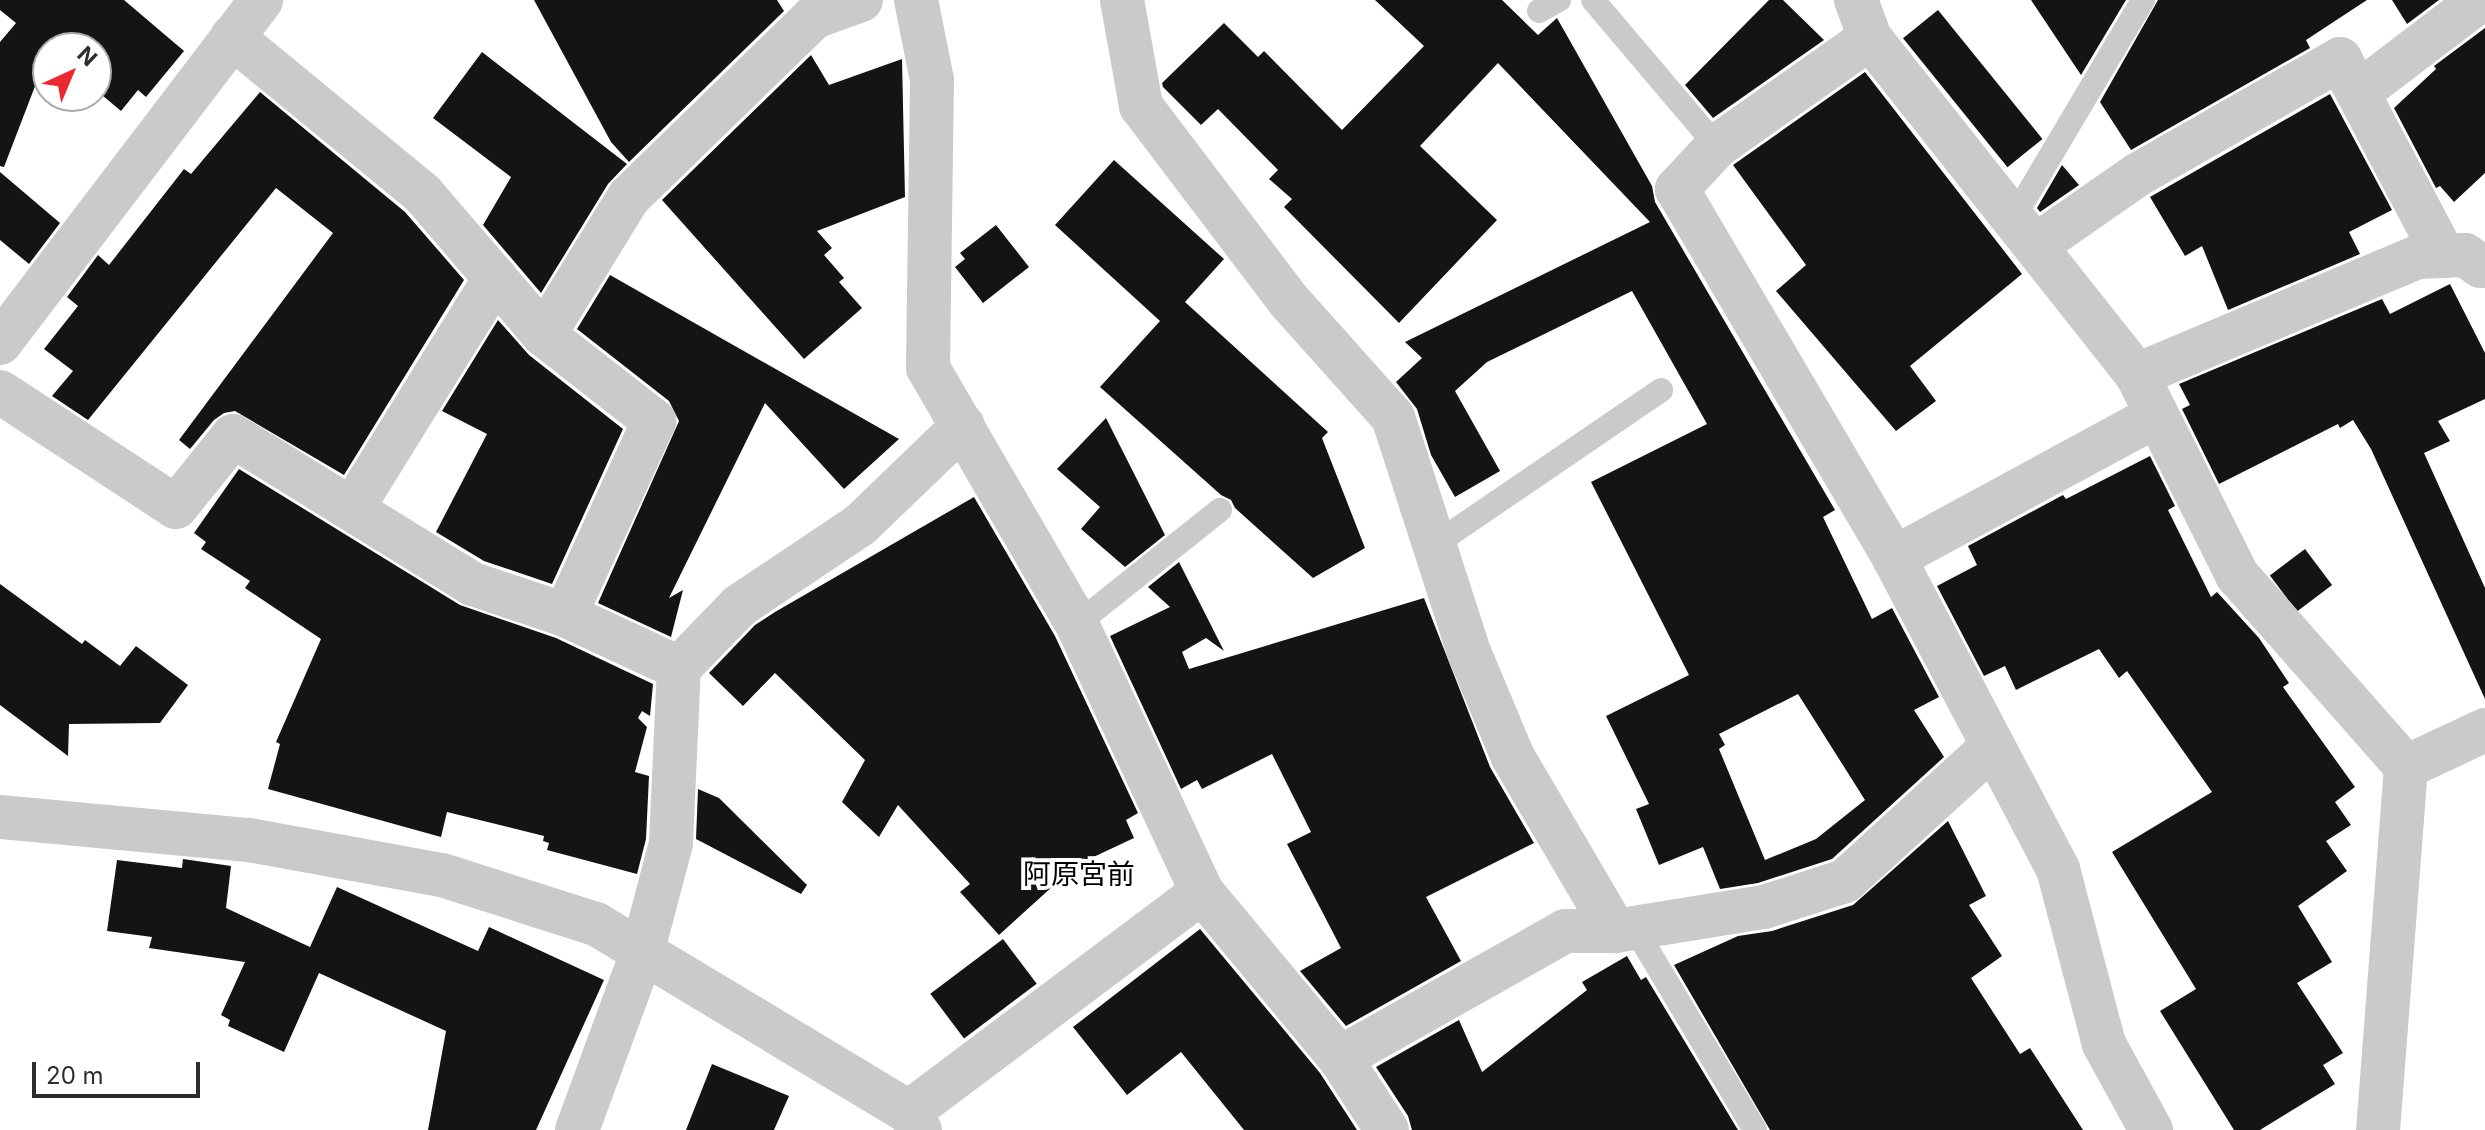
<!DOCTYPE html>
<meta charset="utf-8">
<style>
body{margin:0}
#map{position:relative;width:2485px;height:1130px;overflow:hidden;background:#fff;font-family:Inter,"Noto Sans JP",sans-serif}
div>[style]{position:absolute}
.building>*{inset:0;background:#141414;transform-origin:0 0}
.lane>*{height:24px;margin:-12px;padding:0 12px;transform-origin:12px;border-radius:12px;background:#cacaca}
.street>*{height:44px;margin:-22px;padding:0 22px;transform-origin:22px;border-radius:22px;background:#cacaca}
span{translate:-50% -50%;white-space:nowrap;text-align:center;line-height:1.15;-webkit-text-stroke:8px #fff;paint-order:stroke}
.quarter-label{font-size:28px;color:#000}
.north{position:absolute;left:32px;top:32px;width:80px;height:80px;box-sizing:border-box;background:#fff;border:2px solid #ababab;border-radius:50%;rotate:44deg;font-size:22px;font-weight:700;line-height:32px;text-align:center;color:#2d2d2d}
.north::after{content:'';display:block;margin:auto;width:28px;height:36px;background:#ec2831;clip-path:polygon(50% 0,100% 100%,50% 72%,0 100%)}
.scale{position:absolute;left:32px;top:1062px;width:168px;height:36px;box-sizing:border-box;border:4px solid #2d2d2d;border-top:0;padding-left:10px;font-size:24px;line-height:28px;white-space:nowrap;color:#2d2d2d;-webkit-text-stroke:6px #fff;paint-order:stroke}
</style>
<div id="map">
<div class="building">
<div style="clip-path:polygon(0 0,124px 0,184px 51px,146px 97px,138px 90px,121px 111px,96px 90px,96px 48px,48px 48px,48px 85px,37px 81px,4px 167px,0 166px,0 42px,16px 23px,0 10px)"></div>
<div style="clip-path:polygon(534px 0,777px 0,784px 11px,629px 162px,611px 142px)"></div>
<div style="clip-path:polygon(evenodd,1375px 0,1502px 0,1538px 35px,1557px 18px,1652px 186px,1655px 202px,1835px 510px,1823px 517px,1872px 619px,1892px 608px,1939px 697px,1914px 710px,1944px 757px,1832px 859px,1758px 883px,1720px 889px,1703px 847px,1659px 865px,1636px 809px,1649px 804px,1606px 716px,1689px 675px,1591px 482px,1707px 424px,1632px 291px,1487px 362px,1455px 391px,1500px 471px,1455px 497px,1431px 455px,1417px 409px,1396px 382px,1422px 358px,1405px 342px,1650px 222px,1498px 63px,1420px 146px,1497px 220px,1399px 323px,1284px 207px,1292px 199px,1269px 179px,1278px 170px,1218px 109px,1201px 125px,1163px 87px,1162px 83px,1224px 23px,1258px 57px,1264px 51px,1342px 130px,1424px 46px,1375px 0,1798px 694px,1865px 800px,1816px 839px,1765px 860px,1719px 749px,1725px 745px,1719px 734px,1798px 694px)"></div>
<div style="clip-path:polygon(1769px 0,1783px 0,1824px 40px,1713px 118px,1685px 85px)"></div>
<div style="clip-path:polygon(2031px 0,2126px 0,2081px 75px)"></div>
<div style="clip-path:polygon(2158px 0,2367px 0,2306px 40px,2310px 48px,2131px 150px,2100px 102px)"></div>
<div style="clip-path:polygon(2392px 0,2439px 0,2407px 24px)"></div>
<div style="left:1938px;top:10px;width:166px;height:45px;rotate:51deg"></div>
<div style="clip-path:polygon(2485px 28px,2485px 173px,2454px 202px,2440px 186px,2436px 188px,2394px 108px,2436px 69px,2434px 66px)"></div>
<div style="clip-path:polygon(482px 52px,627px 164px,608px 184px,541px 293px,483px 225px,511px 177px,433px 118px)"></div>
<div style="clip-path:polygon(811px 55px,829px 85px,902px 59px,905px 197px,817px 231px,832px 248px,824px 255px,844px 278px,839px 282px,862px 308px,804px 359px,662px 200px)"></div>
<div style="clip-path:polygon(1865px 72px,2022px 274px,1910px 366px,1936px 401px,1896px 431px,1776px 291px,1806px 265px,1733px 165px)"></div>
<div style="clip-path:polygon(260px 92px,405px 212px,464px 280px,344px 475px,235px 411px,224px 413px,214px 420px,190px 449px,179px 440px,333px 233px,276px 188px,88px 420px,52px 396px,73px 371px,44px 349px,78px 306px,67px 297px,98px 255px,109px 265px,184px 169px,191px 174px)"></div>
<div style="clip-path:polygon(2330px 94px,2392px 210px,2349px 232px,2360px 254px,2228px 310px,2202px 246px,2185px 256px,2150px 197px)"></div>
<div style="clip-path:polygon(1114px 160px,1224px 259px,1185px 302px,1328px 432px,1322px 438px,1365px 548px,1313px 578px,1235px 508px,1231px 500px,1221px 495px,1100px 387px,1160px 321px,1055px 225px)"></div>
<div style="clip-path:polygon(2062px 165px,2079px 185px,2040px 212px,2037px 208px)"></div>
<div style="clip-path:polygon(0 172px,60px 223px,29px 264px,0 240px)"></div>
<div style="clip-path:polygon(996px 225px,1029px 267px,983px 303px,955px 267px,965px 259px,960px 253px)"></div>
<div style="clip-path:polygon(610px 275px,899px 439px,844px 489px,765px 403px,669px 598px,683px 590px,671px 637px,598px 603px,679px 421px,669px 401px,577px 329px)"></div>
<div style="clip-path:polygon(2450px 284px,2485px 353px,2485px 399px,2438px 421px,2450px 441px,2424px 453px,2485px 588px,2485px 699px,2371px 449px,2353px 420px,2340px 428px,2338px 424px,2219px 484px,2182px 409px,2190px 405px,2179px 384px,2382px 299px,2390px 314px)"></div>
<div style="clip-path:polygon(498px 320px,529px 355px,623px 429px,552px 584px,484px 561px,436px 532px,487px 434px,442px 411px)"></div>
<div style="clip-path:polygon(1106px 418px,1165px 535px,1125px 567px,1081px 529px,1100px 507px,1057px 469px)"></div>
<div style="clip-path:polygon(2150px 456px,2175px 506px,2168px 510px,2211px 597px,2217px 592px,2259px 638px,2289px 683px,2283px 687px,2355px 787px,2335px 802px,2351px 825px,2326px 841px,2347px 871px,2298px 906px,2332px 962px,2297px 983px,2343px 1053px,2323px 1065px,2335px 1084px,2260px 1130px,2234px 1130px,2160px 1011px,2196px 989px,2112px 852px,2212px 792px,2127px 671px,2119px 678px,2099px 649px,2016px 690px,2005px 666px,1984px 676px,1937px 586px,1977px 565px,1968px 546px,2063px 495px,2066px 499px)"></div>
<div style="clip-path:polygon(239px 469px,460px 605px,556px 638px,653px 684px,650px 716px,642px 711px,638px 718px,647px 727px,635px 772px,649px 776px,646px 839px,637px 874px,547px 850px,549px 843px,543px 841px,544px 836px,447px 812px,441px 837px,268px 789px,280px 744px,276px 742px,321px 639px,245px 588px,250px 581px,201px 549px,206px 542px,194px 533px)"></div>
<div style="clip-path:polygon(974px 497px,1055px 636px,1138px 813px,1126px 820px,1134px 838px,1085px 861px,1084px 858px,999px 935px,960px 892px,970px 884px,898px 805px,879px 837px,842px 802px,865px 760px,775px 673px,743px 706px,709px 673px,755px 625px,775px 612px)"></div>
<div style="left:2305px;top:549px;width:45px;height:44px;rotate:53deg"></div>
<div style="clip-path:polygon(1179px 562px,1224px 651px,1206px 638px,1182px 652px,1189px 669px,1424px 598px,1490px 767px,1534px 843px,1426px 897px,1461px 961px,1346px 1026px,1300px 971px,1341px 948px,1287px 844px,1311px 832px,1272px 754px,1202px 789px,1197px 780px,1181px 789px,1110px 636px,1170px 607px,1148px 587px)"></div>
<div style="clip-path:polygon(0 584px,82px 644px,85px 640px,120px 666px,136px 646px,188px 685px,160px 723px,69px 724px,68px 756px,0 705px)"></div>
<div style="clip-path:polygon(698px 789px,719px 798px,807px 885px,801px 894px,696px 839px)"></div>
<div style="clip-path:polygon(1948px 821px,1986px 896px,1969px 905px,2002px 956px,1971px 978px,2020px 1054px,2030px 1048px,2083px 1130px,1770px 1130px,1674px 965px,1738px 936px,1772px 931px,1853px 905px)"></div>
<div style="clip-path:polygon(183px 859px,231px 866px,226px 908px,310px 947px,337px 887px,478px 951px,489px 927px,604px 980px,536px 1130px,428px 1130px,446px 1031px,319px 973px,284px 1052px,228px 1026px,230px 1020px,221px 1015px,245px 962px,149px 948px,152px 937px,107px 931px,117px 860px,182px 868px)"></div>
<div style="clip-path:polygon(1200px 929px,1320px 1073px,1357px 1130px,1244px 1130px,1181px 1052px,1127px 1095px,1073px 1027px)"></div>
<div style="left:1003px;top:939px;width:56px;height:91px;rotate:53deg"></div>
<div style="clip-path:polygon(1627px 956px,1641px 980px,1646px 977px,1738px 1130px,1412px 1130px,1408px 1116px,1376px 1067px,1459px 1020px,1482px 1072px,1587px 990px,1582px 982px)"></div>
<div style="clip-path:polygon(712px 1064px,789px 1096px,774px 1130px,686px 1130px)"></div>
</div>
<div class="lane">
<div style="left:1593px;top:0;width:192px;rotate:49.7deg"></div>
<div style="left:1539px;top:11px;width:23px;rotate:-29deg"></div>
<div style="left:2013px;top:219px;width:255px;rotate:-59.3deg"></div>
<div style="left:1434px;top:545px;width:275px;rotate:-34.3deg"></div>
<div style="left:1077px;top:624px;width:183px;rotate:-38.6deg"></div>
<div style="left:1634px;top:927px;width:236px;rotate:59.2deg"></div>
</div>
<div class="street">
<div style="left:916px;top:0;width:82px;rotate:78.7deg"></div>
<div style="left:932px;top:80px;width:288px;rotate:90.8deg"></div>
<div style="left:928px;top:368px;width:296px;rotate:59.8deg"></div>
<div style="left:1077px;top:624px;width:296px;rotate:65deg"></div>
<div style="left:1202px;top:892px;width:216px;rotate:50.3deg"></div>
<div style="left:1340px;top:1058px;width:86px;rotate:56.9deg"></div>
<div style="left:1122px;top:0;width:108px;rotate:79.8deg"></div>
<div style="left:1141px;top:106px;width:246px;rotate:52.8deg"></div>
<div style="left:1290px;top:302px;width:154px;rotate:48.2deg"></div>
<div style="left:1393px;top:417px;width:247px;rotate:72.1deg"></div>
<div style="left:1469px;top:652px;width:114px;rotate:67.3deg"></div>
<div style="left:1513px;top:757px;width:202px;rotate:59.6deg"></div>
<div style="left:1856px;top:0;width:40px;rotate:69.8deg"></div>
<div style="left:1870px;top:38px;width:430px;rotate:51.6deg"></div>
<div style="left:2137px;top:375px;width:224px;rotate:63.4deg"></div>
<div style="left:2237px;top:575px;width:256px;rotate:48.6deg"></div>
<div style="left:2406px;top:767px;width:364px;rotate:94.4deg"></div>
<div style="left:232px;top:37px;width:247px;rotate:39.4deg"></div>
<div style="left:423px;top:194px;width:186px;rotate:49.4deg"></div>
<div style="left:544px;top:335px;width:140px;rotate:38deg"></div>
<div style="left:654px;top:421px;width:213px;rotate:114.6deg"></div>
<div style="left:1870px;top:38px;width:187px;rotate:144.8deg"></div>
<div style="left:1717px;top:146px;width:59px;rotate:132.9deg"></div>
<div style="left:1677px;top:189px;width:428px;rotate:59.5deg"></div>
<div style="left:1894px;top:558px;width:352px;rotate:62.2deg"></div>
<div style="left:2058px;top:869px;width:181px;rotate:75.3deg"></div>
<div style="left:2104px;top:1044px;width:98px;rotate:61.3deg"></div>
<div style="left:2358px;top:93px;width:153px;rotate:-37.3deg"></div>
<div style="left:2035px;top:246px;width:124px;rotate:-34.8deg"></div>
<div style="left:2137px;top:175px;width:234px;rotate:-29.7deg"></div>
<div style="left:2340px;top:59px;width:223px;rotate:62.2deg"></div>
<div style="left:544px;top:335px;width:162px;rotate:-58.4deg"></div>
<div style="left:629px;top:197px;width:258px;rotate:-44.2deg"></div>
<div style="left:814px;top:17px;width:50px;rotate:-19.9deg"></div>
<div style="left:0;top:343px;width:431px;rotate:-52.7deg"></div>
<div style="left:2137px;top:375px;width:305px;rotate:-22.8deg"></div>
<div style="left:2418px;top:257px;width:47px;rotate:-2.4deg"></div>
<div style="left:2465px;top:255px;width:19px;rotate:35deg"></div>
<div style="left:2481px;top:266px;width:4px;rotate:-27deg"></div>
<div style="left:0;top:392px;width:210px;rotate:33.2deg"></div>
<div style="left:176px;top:507px;width:91px;rotate:-51.2deg"></div>
<div style="left:233px;top:436px;width:282px;rotate:31.7deg"></div>
<div style="left:473px;top:584px;width:97px;rotate:18.6deg"></div>
<div style="left:565px;top:615px;width:126px;rotate:24.9deg"></div>
<div style="left:352px;top:509px;width:272px;rotate:-58.2deg"></div>
<div style="left:1894px;top:558px;width:299px;rotate:-28.5deg"></div>
<div style="left:2406px;top:767px;width:87px;rotate:-25.1deg"></div>
<div style="left:0;top:817px;width:250px;rotate:5.3deg"></div>
<div style="left:249px;top:840px;width:196px;rotate:10.3deg"></div>
<div style="left:442px;top:875px;width:162px;rotate:17.7deg"></div>
<div style="left:596px;top:924px;width:365px;rotate:31deg"></div>
<div style="left:909px;top:1112px;width:21px;rotate:59deg"></div>
<div style="left:1340px;top:1058px;width:258px;rotate:-29.4deg"></div>
<div style="left:1565px;top:931px;width:50px"></div>
<div style="left:1615px;top:931px;width:151px;rotate:-9.2deg"></div>
<div style="left:1764px;top:907px;width:85px;rotate:-17.8deg"></div>
<div style="left:1845px;top:881px;width:200px;rotate:-42.4deg"></div>
<div style="left:909px;top:1112px;width:366px;rotate:-36.9deg"></div>
<div style="left:577px;top:1130px;width:189px;rotate:-69.8deg"></div>
<div style="left:642px;top:953px;width:114px;rotate:-75.2deg"></div>
<div style="left:671px;top:843px;width:175px;rotate:-87.4deg"></div>
<div style="left:679px;top:668px;width:86px;rotate:-45.9deg"></div>
<div style="left:739px;top:606px;width:146px;rotate:-33.8deg"></div>
<div style="left:860px;top:525px;width:143px;rotate:-43.9deg"></div>
</div>
<div class="quarter-label">
<span style="left:1079px;top:874px">阿原宮前</span>
</div>
<div class="north">N</div>
<div class="scale">20 m</div>
</div>
